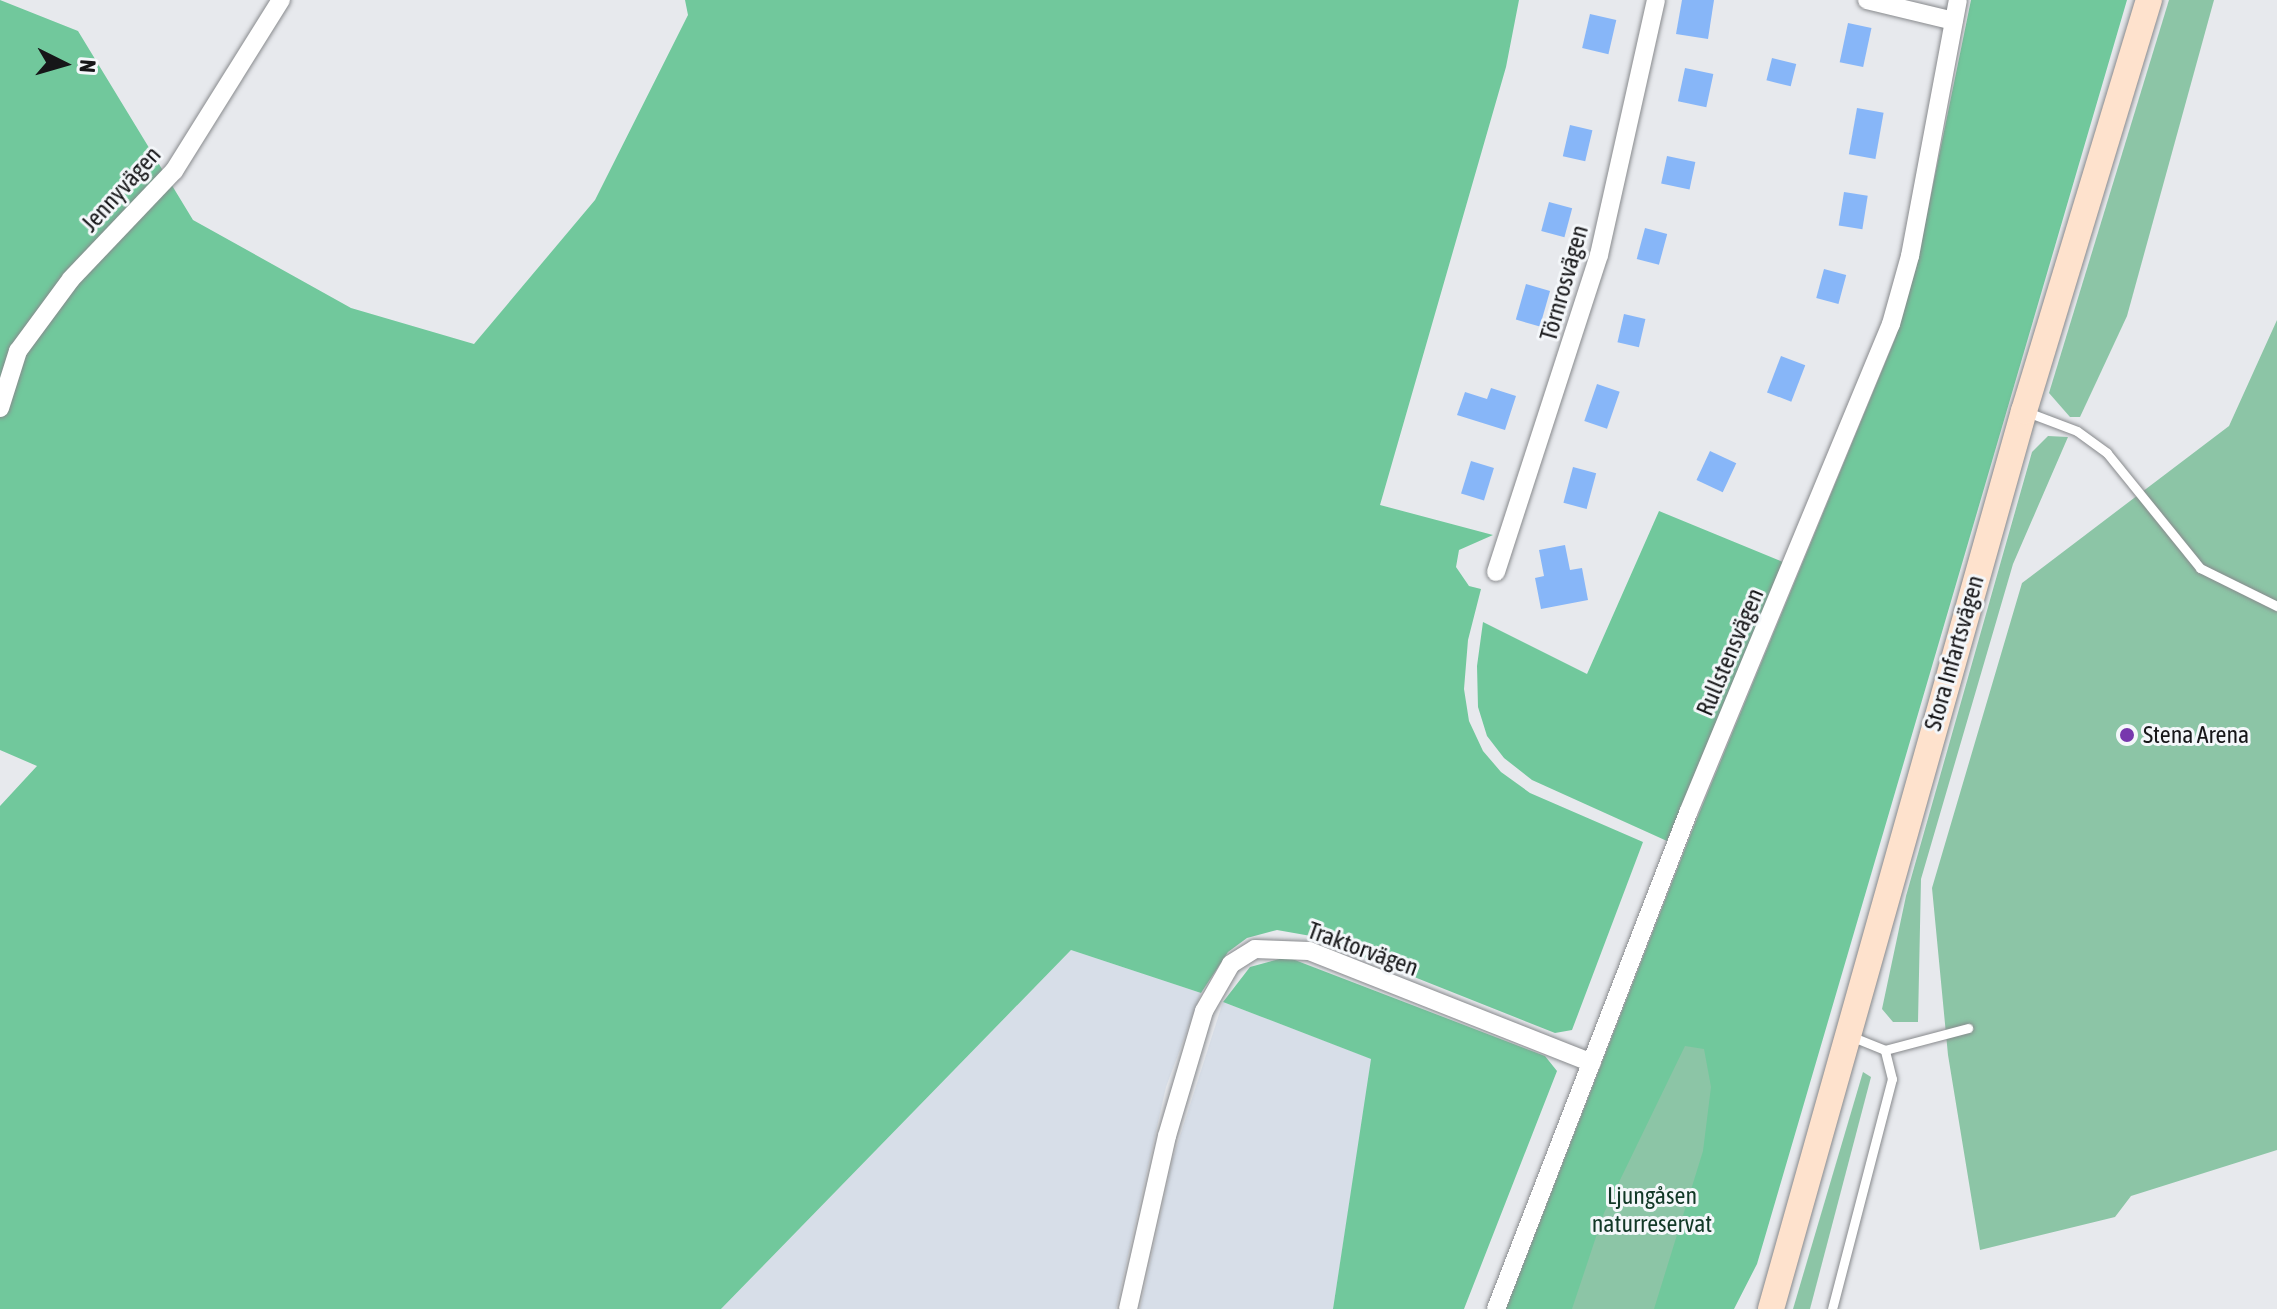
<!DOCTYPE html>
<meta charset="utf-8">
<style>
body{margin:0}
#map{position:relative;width:2277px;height:1309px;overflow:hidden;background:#e7e9ed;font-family:"Asap Condensed",sans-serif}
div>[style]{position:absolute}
.built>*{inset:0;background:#d7dee8}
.green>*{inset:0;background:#8cc5a6}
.forest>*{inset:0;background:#71c89c}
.building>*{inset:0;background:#87b6f8;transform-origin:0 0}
.roads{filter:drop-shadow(0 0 2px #888a8d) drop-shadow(0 0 2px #888a8d)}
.service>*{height:9px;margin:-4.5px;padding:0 4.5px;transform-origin:4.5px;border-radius:4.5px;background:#fff}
.minor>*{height:18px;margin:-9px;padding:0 9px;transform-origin:9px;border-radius:9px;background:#fff}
.secondary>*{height:26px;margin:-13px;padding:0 13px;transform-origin:13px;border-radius:13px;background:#fee2cd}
.dots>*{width:22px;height:22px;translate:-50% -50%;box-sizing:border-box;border:4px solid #f4f7fa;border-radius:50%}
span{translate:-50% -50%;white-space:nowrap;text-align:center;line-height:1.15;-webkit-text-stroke:6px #f4f7fa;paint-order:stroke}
.street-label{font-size:24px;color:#161618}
.poi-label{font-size:24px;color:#161618}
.left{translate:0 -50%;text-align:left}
.park-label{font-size:24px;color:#113826}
.north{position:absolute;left:24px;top:24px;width:80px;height:80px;-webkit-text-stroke:6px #f4f7fa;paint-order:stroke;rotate:95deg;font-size:22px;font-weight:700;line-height:32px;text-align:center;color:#161618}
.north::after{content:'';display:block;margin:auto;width:28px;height:36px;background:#161618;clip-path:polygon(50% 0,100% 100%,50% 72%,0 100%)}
</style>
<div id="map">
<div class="built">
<div style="clip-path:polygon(1071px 950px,1201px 993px,1166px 1087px,1116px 1309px,721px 1309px)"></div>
<div style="clip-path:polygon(1223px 1002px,1372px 1059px,1333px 1309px,1140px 1309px,1173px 1158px)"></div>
</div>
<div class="green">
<div style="clip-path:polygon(2169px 0,2214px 0,2127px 316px,2080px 417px,2070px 417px,2049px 393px)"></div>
<div style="clip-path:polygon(2277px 320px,2277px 1150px,2131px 1196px,2115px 1217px,1980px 1250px,1948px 1055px,1932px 888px,2022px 583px,2229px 426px)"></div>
<div style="clip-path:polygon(2048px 436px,2068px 437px,2013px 564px,1921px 879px,1918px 1022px,1893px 1022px,1882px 1009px,1906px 896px,2032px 452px)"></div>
<div style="clip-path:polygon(1692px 832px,1784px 857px,1723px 1309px,1508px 1309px)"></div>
<div style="clip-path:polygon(1863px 1072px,1871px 1077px,1810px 1309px,1793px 1309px)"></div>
</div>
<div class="forest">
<div style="clip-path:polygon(0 0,78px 31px,193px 220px,351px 308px,474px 344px,595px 200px,688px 15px,685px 0,1519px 0,1506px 67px,1380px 505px,1493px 535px,1459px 550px,1456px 567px,1469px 586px,1481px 589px,1468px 640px,1464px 689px,1469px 721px,1483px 751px,1501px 772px,1530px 793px,1643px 842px,1572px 1030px,1555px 1033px,1311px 936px,1277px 930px,1247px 938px,1228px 952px,1201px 993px,1071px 950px,721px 1309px,0 1309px,0 806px,37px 766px,0 750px)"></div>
<div style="clip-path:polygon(1971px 0,2127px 0,1757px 1264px,1734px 1309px,1654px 1309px,1703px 1151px,1711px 1087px,1704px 1049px,1685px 1046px,1604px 1213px,1572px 1309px,1506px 1309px,1696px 821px,1895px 339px,1916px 268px)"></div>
<div style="clip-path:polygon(1659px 511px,1783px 562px,1667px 841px,1532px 780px,1504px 758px,1487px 736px,1478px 707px,1477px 666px,1483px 622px,1587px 674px)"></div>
<div style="clip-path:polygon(1287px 957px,1545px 1056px,1557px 1071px,1464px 1309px,1333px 1309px,1371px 1059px,1223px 1002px,1250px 967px)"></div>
</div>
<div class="building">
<div style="clip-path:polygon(1682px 0,1714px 0,1708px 39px,1676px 34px)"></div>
<div style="left:1590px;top:14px;width:27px;height:35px;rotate:13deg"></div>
<div style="left:1848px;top:23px;width:24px;height:40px;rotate:12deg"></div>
<div style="left:1772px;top:58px;width:25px;height:23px;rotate:14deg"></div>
<div style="left:1685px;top:68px;width:29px;height:34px;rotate:12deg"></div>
<div style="left:1857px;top:108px;width:27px;height:47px;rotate:10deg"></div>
<div style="left:1570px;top:125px;width:23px;height:32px;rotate:13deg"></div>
<div style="left:1667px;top:156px;width:29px;height:28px;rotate:12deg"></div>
<div style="left:1844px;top:192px;width:24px;height:34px;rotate:9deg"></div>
<div style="left:1549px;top:202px;width:24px;height:30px;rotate:15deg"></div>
<div style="left:1645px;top:228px;width:23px;height:32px;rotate:15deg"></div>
<div style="left:1824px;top:269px;width:23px;height:30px;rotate:15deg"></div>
<div style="left:1526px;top:284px;width:25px;height:37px;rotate:16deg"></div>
<div style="left:1624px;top:314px;width:22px;height:29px;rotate:13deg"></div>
<div style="left:1781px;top:356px;width:26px;height:39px;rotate:21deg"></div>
<div style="left:1597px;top:384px;width:24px;height:39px;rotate:19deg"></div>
<div style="clip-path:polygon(1491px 388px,1516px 396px,1505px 430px,1457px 415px,1465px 392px,1487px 399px)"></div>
<div style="left:1710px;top:451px;width:29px;height:32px;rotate:25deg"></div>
<div style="left:1471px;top:461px;width:24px;height:34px;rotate:17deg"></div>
<div style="left:1573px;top:467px;width:24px;height:37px;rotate:15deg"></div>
<div style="clip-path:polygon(1565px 545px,1570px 570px,1582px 568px,1588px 600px,1541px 609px,1535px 578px,1544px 576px,1539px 550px)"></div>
</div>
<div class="roads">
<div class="service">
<div style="left:2027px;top:412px;width:53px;rotate:20.8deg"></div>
<div style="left:2077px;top:431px;width:37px;rotate:36deg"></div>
<div style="left:2107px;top:453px;width:148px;rotate:51deg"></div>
<div style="left:2200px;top:568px;width:86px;rotate:26.3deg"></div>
<div style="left:1885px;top:1050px;width:86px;rotate:-14.8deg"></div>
<div style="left:1832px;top:1309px;width:238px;rotate:-75.4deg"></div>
<div style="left:1892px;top:1079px;width:30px;rotate:-104deg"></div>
<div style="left:1885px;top:1050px;width:35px;rotate:-158deg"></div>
</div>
<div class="minor">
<div style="left:1867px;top:0;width:89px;rotate:13.6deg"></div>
<div style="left:0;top:408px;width:60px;rotate:-72.5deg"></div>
<div style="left:18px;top:351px;width:89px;rotate:-53.6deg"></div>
<div style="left:71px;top:279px;width:149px;rotate:-46.4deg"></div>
<div style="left:174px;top:171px;width:202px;rotate:-58deg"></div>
<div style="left:1496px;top:572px;width:333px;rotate:-72deg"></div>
<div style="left:1599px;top:255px;width:261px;rotate:-77.4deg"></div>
<div style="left:1128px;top:1309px;width:177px;rotate:-77.3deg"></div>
<div style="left:1167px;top:1136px;width:130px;rotate:-73.5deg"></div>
<div style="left:1204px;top:1011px;width:54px;rotate:-60.1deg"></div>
<div style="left:1231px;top:964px;width:28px;rotate:-32deg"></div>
<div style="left:1255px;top:949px;width:54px;rotate:2.1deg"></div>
<div style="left:1309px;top:951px;width:304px;rotate:21.6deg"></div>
<div style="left:1496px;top:1309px;width:532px;rotate:-68.84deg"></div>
<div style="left:1688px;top:813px;width:529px;rotate:-67.46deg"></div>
<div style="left:1891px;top:324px;width:71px;rotate:-74.4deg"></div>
<div style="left:1910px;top:256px;width:260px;rotate:-79.4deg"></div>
</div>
<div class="secondary">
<div style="left:1771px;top:1309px;width:933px;rotate:-74.27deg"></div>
<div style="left:2024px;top:411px;width:430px;rotate:-73.1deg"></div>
</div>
</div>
<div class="dots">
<div style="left:2127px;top:735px;background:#7738ad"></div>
</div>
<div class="street-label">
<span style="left:121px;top:189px;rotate:-48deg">Jennyvägen</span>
<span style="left:1564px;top:283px;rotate:-74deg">Törnrosvägen</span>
<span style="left:1730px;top:652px;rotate:-67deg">Rullstensvägen</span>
<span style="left:1954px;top:653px;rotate:-74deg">Stora Infartsvägen</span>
<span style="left:1363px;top:949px;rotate:20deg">Traktorvägen</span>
</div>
<div class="poi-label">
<span class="left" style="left:2143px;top:735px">Stena Arena</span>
</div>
<div class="park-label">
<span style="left:1652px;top:1210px">Ljungåsen<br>naturreservat</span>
</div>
<div class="north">N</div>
</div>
